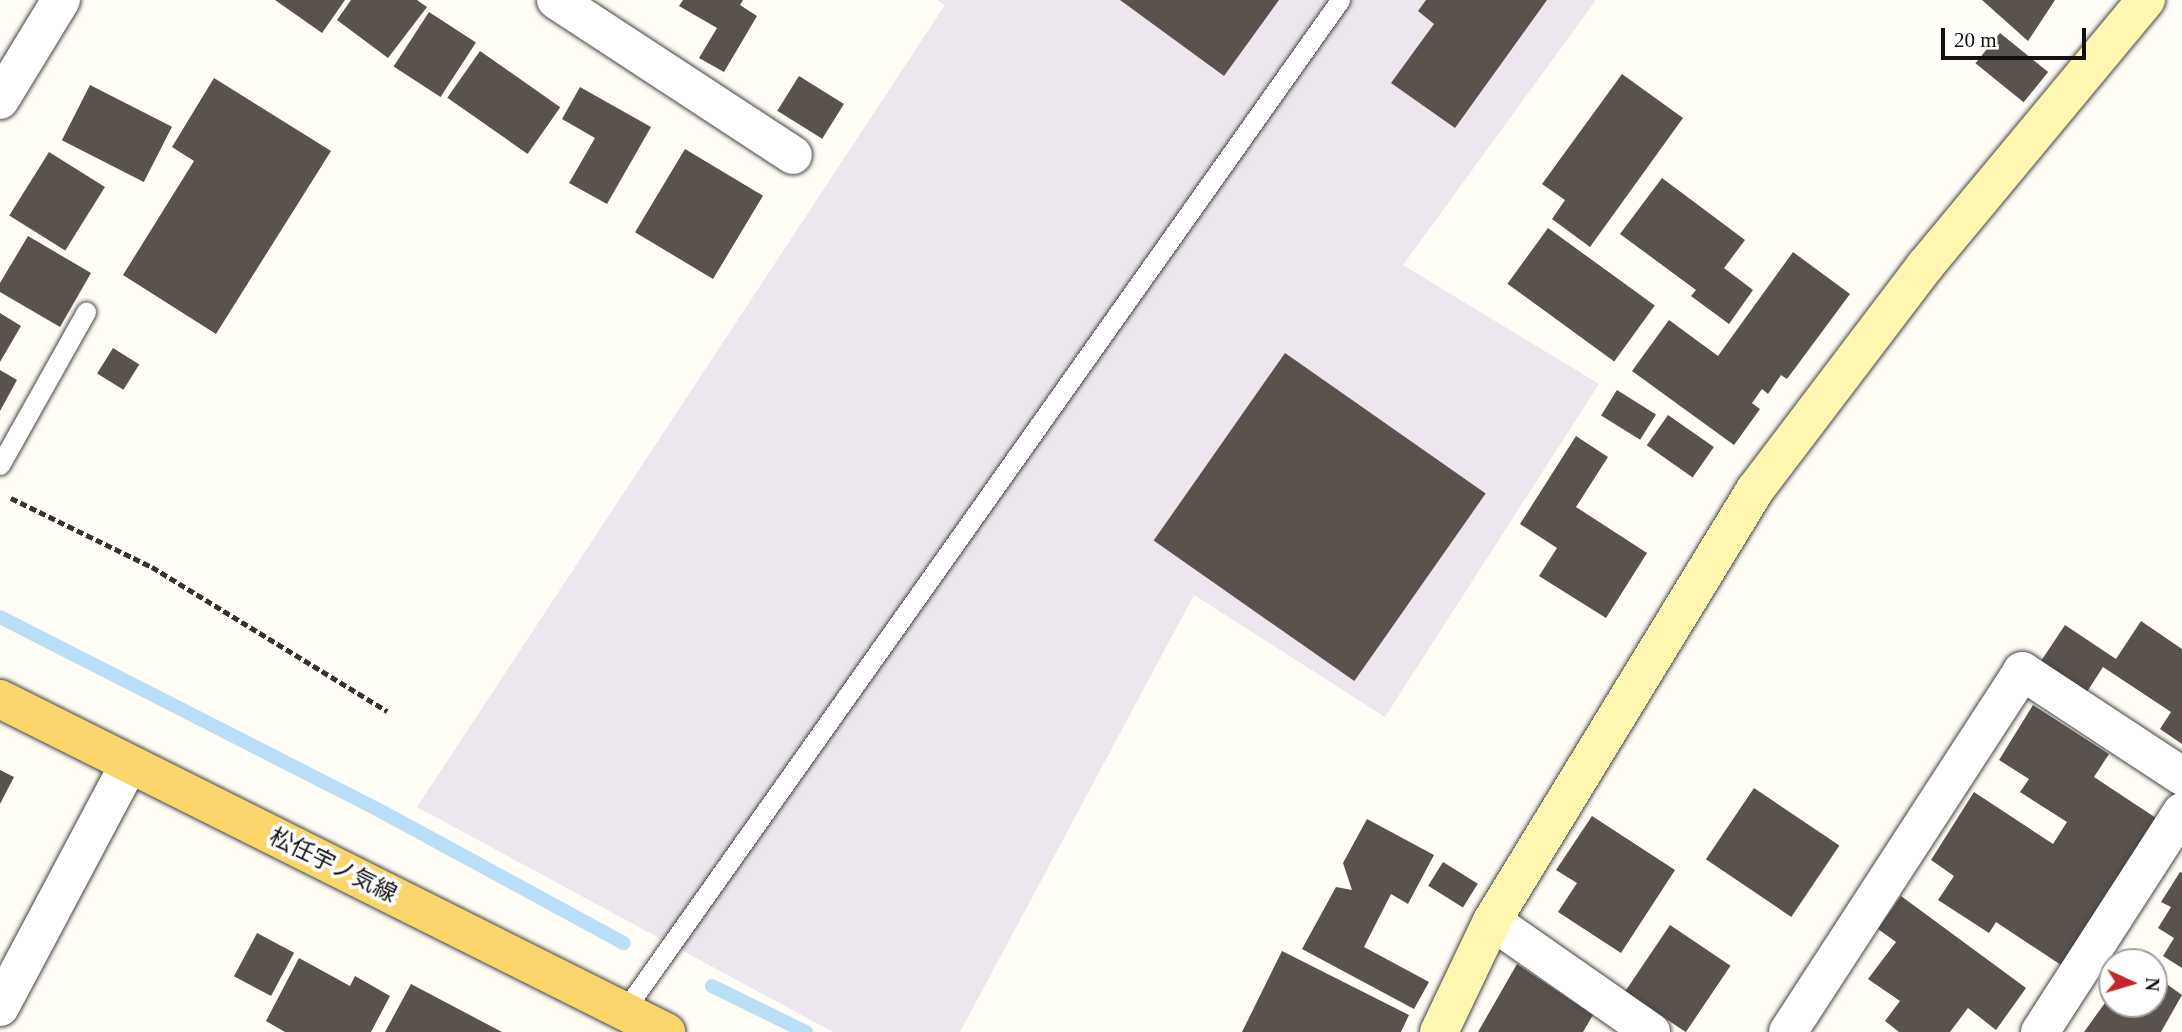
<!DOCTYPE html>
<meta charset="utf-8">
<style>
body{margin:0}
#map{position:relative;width:2182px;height:1032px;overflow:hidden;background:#fffdf5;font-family:"Times New Roman","Noto Sans JP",serif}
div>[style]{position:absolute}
.industrial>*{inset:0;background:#eee6ef}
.stream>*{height:14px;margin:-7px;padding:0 7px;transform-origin:7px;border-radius:7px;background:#b9e0f7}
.building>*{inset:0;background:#5a524d;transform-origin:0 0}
.path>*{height:4.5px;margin-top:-2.25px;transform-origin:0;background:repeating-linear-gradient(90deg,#333 0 7px,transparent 0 10.5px)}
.roads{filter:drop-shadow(0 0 2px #444) drop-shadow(0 0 2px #444)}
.lane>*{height:19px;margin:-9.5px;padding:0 9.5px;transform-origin:9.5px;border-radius:9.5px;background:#fff}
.street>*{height:38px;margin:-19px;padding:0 19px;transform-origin:19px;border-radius:19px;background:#fff}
.secondary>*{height:38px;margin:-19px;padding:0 19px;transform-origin:19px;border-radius:19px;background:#fff6b0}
.primary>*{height:38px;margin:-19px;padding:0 19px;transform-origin:19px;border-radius:19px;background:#f9d66b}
span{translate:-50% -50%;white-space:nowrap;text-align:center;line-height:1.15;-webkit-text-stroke:7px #fff;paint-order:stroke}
.street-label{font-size:23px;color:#111}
.north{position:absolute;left:2098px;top:948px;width:70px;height:70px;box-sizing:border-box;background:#fff;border:2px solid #a0a0a0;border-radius:50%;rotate:94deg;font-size:19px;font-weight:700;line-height:28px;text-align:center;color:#111}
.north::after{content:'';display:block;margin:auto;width:24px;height:32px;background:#c4262e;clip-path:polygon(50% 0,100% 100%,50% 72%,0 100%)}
.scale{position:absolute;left:1941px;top:28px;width:145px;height:32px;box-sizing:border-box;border:4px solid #111;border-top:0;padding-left:9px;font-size:21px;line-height:24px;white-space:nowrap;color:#111;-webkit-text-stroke:5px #fff;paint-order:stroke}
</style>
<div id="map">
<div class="industrial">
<div style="clip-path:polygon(937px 0,1596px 0,1403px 265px,1599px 384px,1385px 717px,1194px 595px,960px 1032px,833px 1032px,417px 807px,945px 5px)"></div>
</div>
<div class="stream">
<div style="left:0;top:617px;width:421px;rotate:27deg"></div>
<div style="left:375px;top:808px;width:283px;rotate:28.5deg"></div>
<div style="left:712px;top:986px;width:105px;rotate:26.1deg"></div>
</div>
<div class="building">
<div style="clip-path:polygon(275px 0,345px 0,322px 33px)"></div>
<div style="clip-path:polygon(351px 0,417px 0,427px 7px,388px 58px,337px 20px)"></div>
<div style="clip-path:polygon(683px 0,743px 0,740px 5px,757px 16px,724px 72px,699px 58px,717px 28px,679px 6px)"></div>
<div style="clip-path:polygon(1120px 0,1279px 0,1224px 76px)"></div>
<div style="clip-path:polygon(1426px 0,1547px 0,1455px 128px,1391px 83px,1434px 24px,1418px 11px)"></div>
<div style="clip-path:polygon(1982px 0,2055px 0,2028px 41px)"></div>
<div style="left:429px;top:12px;width:56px;height:65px;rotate:33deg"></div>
<div style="left:2000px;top:33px;width:62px;height:39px;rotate:39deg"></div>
<div style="left:480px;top:51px;width:98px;height:57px;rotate:35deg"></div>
<div style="clip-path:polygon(1622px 74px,1683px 118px,1590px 247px,1552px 219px,1565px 200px,1542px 184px)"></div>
<div style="left:799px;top:76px;width:53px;height:41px;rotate:32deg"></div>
<div style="clip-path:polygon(214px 78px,331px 151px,216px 334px,123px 275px,194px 161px,172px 147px)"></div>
<div style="left:90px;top:85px;width:92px;height:62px;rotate:27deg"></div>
<div style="clip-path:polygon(580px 87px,651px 127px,607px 204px,569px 183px,595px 138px,562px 119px)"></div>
<div style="left:685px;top:149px;width:91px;height:97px;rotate:31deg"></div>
<div style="left:49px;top:152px;width:66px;height:75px;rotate:32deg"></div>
<div style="clip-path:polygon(1662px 178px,1745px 240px,1724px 268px,1753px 290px,1729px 324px,1691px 296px,1696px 290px,1620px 234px)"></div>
<div style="left:1548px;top:228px;width:132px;height:69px;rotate:36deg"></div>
<div style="clip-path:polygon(28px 236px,91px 273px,60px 327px,0 292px,0 283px)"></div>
<div style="clip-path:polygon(1793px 252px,1850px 294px,1787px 379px,1781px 375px,1768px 394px,1762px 389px,1752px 403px,1760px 409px,1734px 445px,1632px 371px,1669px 320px,1718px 356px)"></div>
<div style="clip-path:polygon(0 313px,21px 326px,0 362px)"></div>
<div style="left:113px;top:348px;width:31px;height:30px;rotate:32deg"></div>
<div style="left:1285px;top:353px;width:245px;height:229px;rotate:35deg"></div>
<div style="clip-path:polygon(0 370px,17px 380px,0 411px)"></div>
<div style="left:1617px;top:390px;width:46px;height:30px;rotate:32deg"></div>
<div style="left:1668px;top:415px;width:56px;height:37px;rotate:35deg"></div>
<div style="clip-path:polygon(1576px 436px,1608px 457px,1576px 507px,1647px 553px,1606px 618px,1539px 576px,1557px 548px,1520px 524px)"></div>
<div style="clip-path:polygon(2141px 621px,2182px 649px,2182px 744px,2160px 729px,2171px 712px,2103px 667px,2085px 695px,2039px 664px,2065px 625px,2116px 659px)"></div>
<div style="clip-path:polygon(2033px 705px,2109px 754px,2094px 777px,2159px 820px,2064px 967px,1996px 922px,1989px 933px,1938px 900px,1954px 876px,1931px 860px,1974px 792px,2053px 844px,2067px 822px,2020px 792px,2029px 779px,1999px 760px)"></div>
<div style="clip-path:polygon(0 770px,14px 777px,0 804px)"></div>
<div style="left:1754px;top:788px;width:103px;height:86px;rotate:34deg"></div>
<div style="clip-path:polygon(1592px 816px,1675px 870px,1621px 953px,1558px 912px,1577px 883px,1556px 870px)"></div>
<div style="clip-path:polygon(1367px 819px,1434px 855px,1408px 904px,1391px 894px,1364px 947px,1429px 982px,1414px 1009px,1302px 949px,1336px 887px,1352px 890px,1343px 863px)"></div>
<div style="left:1443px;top:862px;width:41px;height:28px;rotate:32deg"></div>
<div style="clip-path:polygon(2180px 872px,2182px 873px,2182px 968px,2163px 956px,2174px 938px,2158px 928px,2171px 907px,2161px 902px)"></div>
<div style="clip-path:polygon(1901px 896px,2026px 988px,1996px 1030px,1968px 1008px,1950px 1032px,1899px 1032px,1885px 1021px,1900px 1001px,1868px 979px,1896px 942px,1878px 929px)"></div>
<div style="left:1670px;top:925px;width:73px;height:80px;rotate:34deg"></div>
<div style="left:257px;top:933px;width:42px;height:49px;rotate:28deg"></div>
<div style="clip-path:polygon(1282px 951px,1409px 1015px,1401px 1032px,1242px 1032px)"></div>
<div style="clip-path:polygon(299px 958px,350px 986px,355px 976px,390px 996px,371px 1032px,285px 1032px,266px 1021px)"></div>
<div style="clip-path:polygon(1517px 964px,1593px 1015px,1583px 1032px,1478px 1032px)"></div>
<div style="clip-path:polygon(2154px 975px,2182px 995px,2161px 1032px,2084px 1032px,2112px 993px,2112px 1004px,2154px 1004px)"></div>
<div style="clip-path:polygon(411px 984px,502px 1032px,385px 1032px)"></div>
</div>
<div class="path">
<div style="left:11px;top:498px;width:157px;rotate:26.1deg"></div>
<div style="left:152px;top:567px;width:276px;rotate:31.5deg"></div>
</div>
<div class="roads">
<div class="lane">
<div style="left:0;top:465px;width:176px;rotate:-60.7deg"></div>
<div style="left:624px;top:1011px;width:1239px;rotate:-54.69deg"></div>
</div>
<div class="street">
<div style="left:556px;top:0;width:283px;rotate:33.2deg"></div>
<div style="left:0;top:100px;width:117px;rotate:-58.6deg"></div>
<div style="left:1492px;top:921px;width:194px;rotate:34.9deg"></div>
<div style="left:0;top:1007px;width:275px;rotate:-62deg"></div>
<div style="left:1788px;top:1032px;width:430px;rotate:-57deg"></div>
<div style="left:2022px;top:671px;width:191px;rotate:33.3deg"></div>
<div style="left:2040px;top:1032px;width:262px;rotate:-57.2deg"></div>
</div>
<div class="secondary">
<div style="left:1439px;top:1032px;width:123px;rotate:-64.5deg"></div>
<div style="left:1492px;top:921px;width:505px;rotate:-58.61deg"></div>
<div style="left:1755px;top:490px;width:281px;rotate:-52.8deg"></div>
<div style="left:1925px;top:266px;width:346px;rotate:-50.3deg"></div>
</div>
<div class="primary">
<div style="left:0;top:699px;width:745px;rotate:26.57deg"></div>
</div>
</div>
<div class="street-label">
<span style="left:333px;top:866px;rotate:26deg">松任宇ノ気線</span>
</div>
<div class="north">N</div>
<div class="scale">20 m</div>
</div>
